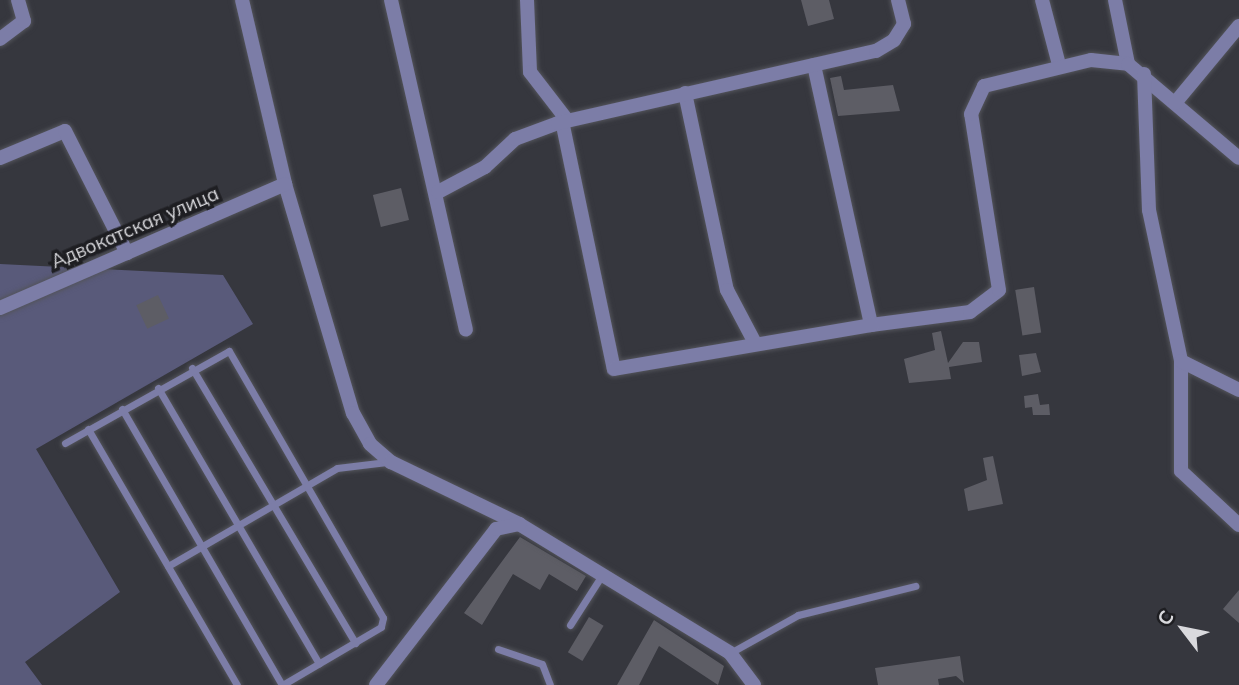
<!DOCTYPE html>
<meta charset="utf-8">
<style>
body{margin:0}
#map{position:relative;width:1239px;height:685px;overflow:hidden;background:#36373e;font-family:Mulish,sans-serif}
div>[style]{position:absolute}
.green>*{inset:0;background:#595a7a}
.building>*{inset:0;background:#5d5d65;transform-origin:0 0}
.roads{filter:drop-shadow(0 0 2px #53545b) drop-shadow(0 0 2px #53545b)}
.lane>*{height:7px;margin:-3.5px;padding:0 3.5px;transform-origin:3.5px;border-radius:3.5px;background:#7c7da7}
.street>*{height:14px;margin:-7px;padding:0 7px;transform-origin:7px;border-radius:7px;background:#7c7da7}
span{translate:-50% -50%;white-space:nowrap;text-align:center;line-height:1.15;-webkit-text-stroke:7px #1e1e22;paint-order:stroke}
.street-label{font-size:19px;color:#d9d9dd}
.north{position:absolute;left:1148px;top:594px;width:70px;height:70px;-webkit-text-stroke:5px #1e1e22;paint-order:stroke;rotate:302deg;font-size:19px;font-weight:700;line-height:28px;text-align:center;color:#d9d9dd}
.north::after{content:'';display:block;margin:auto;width:24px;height:32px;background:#d9d9dd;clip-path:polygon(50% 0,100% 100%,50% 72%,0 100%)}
</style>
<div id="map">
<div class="green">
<div style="clip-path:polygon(0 264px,223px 275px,253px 324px,36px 449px,120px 592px,25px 662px,42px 685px,0 685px)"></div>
</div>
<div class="building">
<div style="clip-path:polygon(801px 0,829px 0,834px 19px,808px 26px)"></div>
<div style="clip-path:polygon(841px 76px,844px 90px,893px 85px,900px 111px,838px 116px,830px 78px)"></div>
<div style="left:401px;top:188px;width:33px;height:29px;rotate:76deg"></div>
<div style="left:1034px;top:287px;width:46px;height:19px;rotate:81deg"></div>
<div style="left:158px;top:295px;width:26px;height:24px;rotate:65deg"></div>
<div style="clip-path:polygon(941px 331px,948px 363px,963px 342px,979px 342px,982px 362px,949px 367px,951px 379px,909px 383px,904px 359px,935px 350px,932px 333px)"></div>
<div style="clip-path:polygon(1036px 353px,1041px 372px,1022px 376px,1019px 355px)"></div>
<div style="clip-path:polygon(1038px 394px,1040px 405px,1049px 404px,1050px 415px,1033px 415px,1032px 407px,1025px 408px,1024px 396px)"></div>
<div style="clip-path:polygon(993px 456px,1003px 504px,968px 511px,964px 489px,987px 480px,983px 458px)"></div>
<div style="clip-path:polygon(520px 537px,586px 576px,577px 591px,549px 574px,540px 590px,513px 574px,482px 625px,464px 613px)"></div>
<div style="clip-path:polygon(1239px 590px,1239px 623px,1223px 609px)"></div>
<div style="left:589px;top:617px;width:17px;height:41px;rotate:31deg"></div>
<div style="clip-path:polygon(654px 620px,724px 666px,718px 685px,659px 646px,639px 685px,617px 685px)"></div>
<div style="clip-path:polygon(960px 656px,964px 683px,956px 676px,938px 679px,939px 685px,878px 685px,875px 668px)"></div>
</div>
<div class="roads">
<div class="lane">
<div style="left:192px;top:368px;width:320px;rotate:59.3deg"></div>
<div style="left:158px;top:388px;width:319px;rotate:59.7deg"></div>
<div style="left:122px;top:409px;width:319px;rotate:59.9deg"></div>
<div style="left:88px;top:429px;width:296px;rotate:59.8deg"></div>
<div style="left:65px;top:443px;width:188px;rotate:-29.3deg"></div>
<div style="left:229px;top:351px;width:308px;rotate:60deg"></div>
<div style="left:383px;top:618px;width:9px;rotate:103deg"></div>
<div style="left:381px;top:627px;width:115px;rotate:149.6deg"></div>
<div style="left:168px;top:566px;width:195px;rotate:-30.1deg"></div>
<div style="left:337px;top:468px;width:50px;rotate:-6.8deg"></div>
<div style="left:570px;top:625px;width:59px;rotate:-57.4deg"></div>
<div style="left:498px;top:649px;width:46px;rotate:18.8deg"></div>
<div style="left:542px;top:664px;width:22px;rotate:69deg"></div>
<div style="left:730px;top:653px;width:78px;rotate:-29.2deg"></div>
<div style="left:798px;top:615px;width:121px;rotate:-13.9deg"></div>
</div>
<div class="street">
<div style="left:242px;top:0;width:189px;rotate:76.8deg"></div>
<div style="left:285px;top:184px;width:239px;rotate:73.5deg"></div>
<div style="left:353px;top:413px;width:35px;rotate:61deg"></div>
<div style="left:370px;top:444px;width:28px;rotate:41deg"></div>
<div style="left:391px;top:462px;width:142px;rotate:25.8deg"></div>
<div style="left:519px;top:524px;width:247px;rotate:31.4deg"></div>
<div style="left:730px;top:653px;width:40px;rotate:53deg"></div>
<div style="left:391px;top:0;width:338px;rotate:77.2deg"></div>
<div style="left:527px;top:0;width:72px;rotate:87.6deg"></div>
<div style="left:530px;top:72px;width:61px;rotate:52.4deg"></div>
<div style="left:1042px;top:0;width:67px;rotate:75.3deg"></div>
<div style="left:1115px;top:0;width:65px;rotate:78.5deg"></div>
<div style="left:0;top:39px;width:30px;rotate:-37deg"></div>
<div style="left:24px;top:21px;width:22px;rotate:-106deg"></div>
<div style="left:814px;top:65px;width:266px;rotate:77.6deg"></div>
<div style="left:871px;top:325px;width:100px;rotate:-7.5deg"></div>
<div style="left:970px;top:312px;width:36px;rotate:-37deg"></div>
<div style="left:999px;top:290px;width:178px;rotate:-99deg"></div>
<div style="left:971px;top:114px;width:31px;rotate:-65deg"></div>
<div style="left:984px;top:86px;width:110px;rotate:-13.7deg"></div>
<div style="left:1091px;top:60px;width:37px;rotate:6deg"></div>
<div style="left:1128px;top:64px;width:145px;rotate:40.3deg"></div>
<div style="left:1144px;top:74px;width:136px;rotate:87.9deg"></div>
<div style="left:1149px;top:210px;width:154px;rotate:78deg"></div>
<div style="left:1181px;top:361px;width:110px;rotate:90deg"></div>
<div style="left:1181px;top:471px;width:79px;rotate:43deg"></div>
<div style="left:685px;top:93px;width:201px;rotate:78deg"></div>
<div style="left:727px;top:290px;width:60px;rotate:62.2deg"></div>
<div style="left:1175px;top:103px;width:100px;rotate:-50.3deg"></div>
<div style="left:562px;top:121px;width:253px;rotate:78.2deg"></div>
<div style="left:614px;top:369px;width:261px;rotate:-9.7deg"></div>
<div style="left:0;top:158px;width:70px;rotate:-22.6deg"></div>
<div style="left:65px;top:131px;width:137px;rotate:63.1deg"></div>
<div style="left:438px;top:192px;width:53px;rotate:-28deg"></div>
<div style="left:485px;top:167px;width:41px;rotate:-43deg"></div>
<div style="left:515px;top:139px;width:46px;rotate:-20.4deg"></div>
<div style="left:558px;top:123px;width:326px;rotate:-12.8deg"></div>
<div style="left:876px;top:51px;width:21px;rotate:-31deg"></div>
<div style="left:894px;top:40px;width:19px;rotate:-58deg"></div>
<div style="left:904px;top:24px;width:25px;rotate:-104deg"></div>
<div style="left:0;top:308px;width:311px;rotate:-23.5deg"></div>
<div style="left:1181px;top:361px;width:65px;rotate:26.6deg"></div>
<div style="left:376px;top:685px;width:197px;rotate:-52.4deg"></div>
<div style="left:496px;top:529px;width:24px;rotate:-12deg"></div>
</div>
</div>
<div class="street-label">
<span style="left:135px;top:228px;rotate:-23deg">Адвокатская улица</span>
</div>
<div class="north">С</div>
</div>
